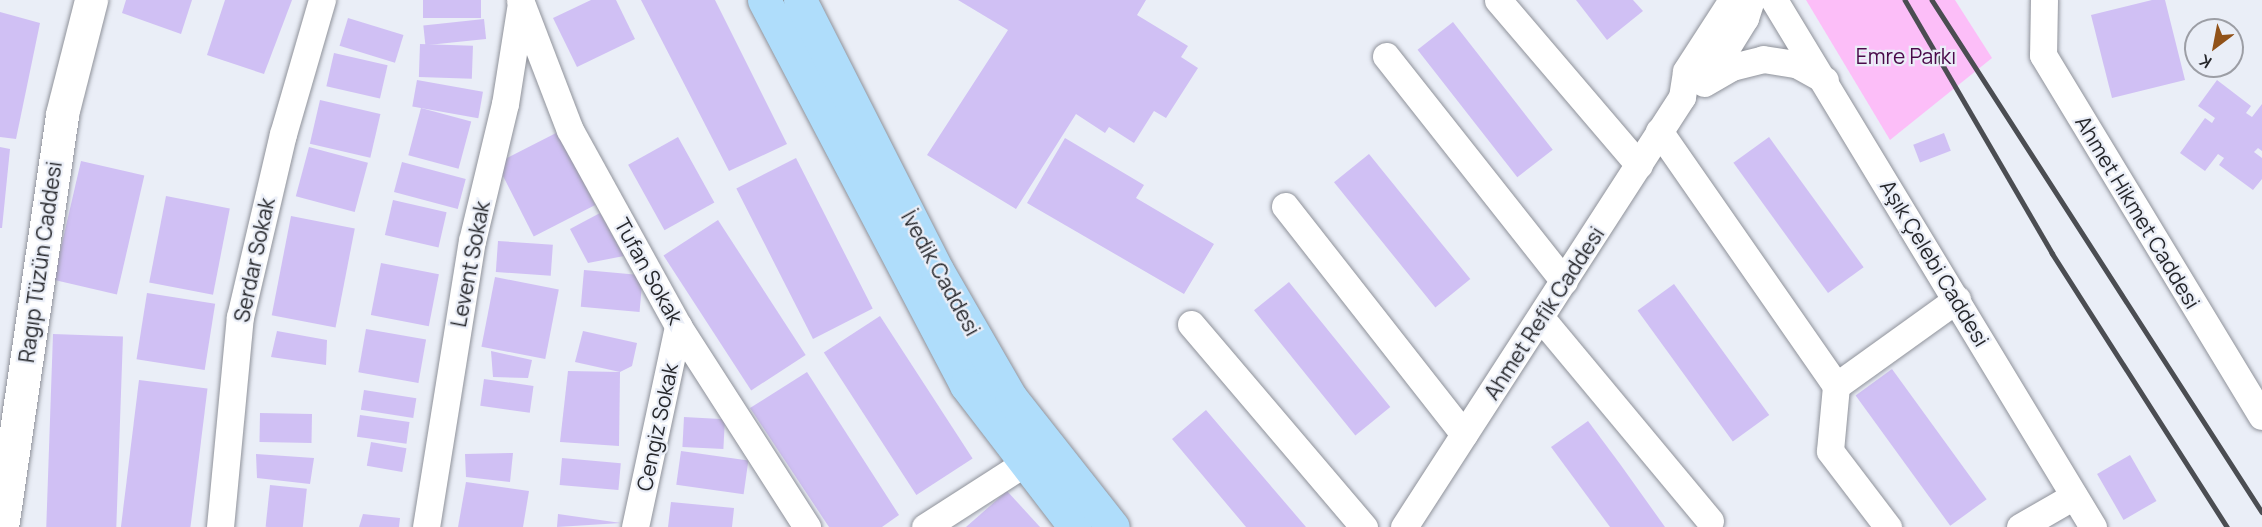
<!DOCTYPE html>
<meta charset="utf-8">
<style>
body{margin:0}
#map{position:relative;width:2262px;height:527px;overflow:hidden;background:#eaeef7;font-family:Manrope,sans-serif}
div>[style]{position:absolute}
.green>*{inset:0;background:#fcbef8}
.building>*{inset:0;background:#d0c0f4;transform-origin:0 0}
.roads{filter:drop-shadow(0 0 2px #8f929a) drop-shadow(0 0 2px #8f929a)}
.street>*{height:27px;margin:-13.5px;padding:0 13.5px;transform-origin:13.5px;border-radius:13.5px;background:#fff}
.secondary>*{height:33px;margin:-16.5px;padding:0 16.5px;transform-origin:16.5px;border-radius:16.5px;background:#fff}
.primary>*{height:33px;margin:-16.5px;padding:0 16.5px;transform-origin:16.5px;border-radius:16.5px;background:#afddfb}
.rail>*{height:4.5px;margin:-2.25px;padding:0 2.25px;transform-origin:2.25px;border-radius:2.25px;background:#4b4d52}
span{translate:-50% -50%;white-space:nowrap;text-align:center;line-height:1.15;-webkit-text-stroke:4.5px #eaeef7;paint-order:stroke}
.park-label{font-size:21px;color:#4a0a4a}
.street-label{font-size:21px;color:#26272b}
.north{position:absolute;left:2184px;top:18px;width:60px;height:60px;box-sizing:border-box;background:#eaeef7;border:2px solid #9c9ea5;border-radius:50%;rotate:212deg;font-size:16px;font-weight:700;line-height:24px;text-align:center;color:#26272b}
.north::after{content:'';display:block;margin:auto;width:21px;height:27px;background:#915219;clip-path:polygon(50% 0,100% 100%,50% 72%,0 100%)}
</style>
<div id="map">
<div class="green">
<div style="clip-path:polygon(1806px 0,1955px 0,1992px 58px,1890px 140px)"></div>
</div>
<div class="building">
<div style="clip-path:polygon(126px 0,192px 0,181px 34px,122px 13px)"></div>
<div style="clip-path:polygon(225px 0,292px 0,264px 74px,207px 55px)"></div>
<div style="left:423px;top:0;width:58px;height:18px"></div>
<div style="clip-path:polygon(591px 0,616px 0,635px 39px,577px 67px,553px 18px)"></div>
<div style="clip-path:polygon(641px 0,715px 0,787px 144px,729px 171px)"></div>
<div style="clip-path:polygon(958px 0,1146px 0,1137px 15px,1188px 46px,1181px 57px,1198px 68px,1166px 118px,1154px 111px,1134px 143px,1109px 127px,1105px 133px,1076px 114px,1016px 209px,927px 155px,1008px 30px)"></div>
<div style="clip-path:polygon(1576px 0,1633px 0,1643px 11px,1607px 40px)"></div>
<div style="clip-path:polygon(2152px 0,2165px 0,2185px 80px,2112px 98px,2091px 15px)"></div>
<div style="clip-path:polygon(0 12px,40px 23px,16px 139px,0 137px)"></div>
<div style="left:348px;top:18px;width:58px;height:29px;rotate:17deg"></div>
<div style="left:484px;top:19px;width:20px;height:61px;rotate:84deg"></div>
<div style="left:1453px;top:22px;width:162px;height:45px;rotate:52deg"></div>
<div style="left:420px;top:44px;width:53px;height:33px;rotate:2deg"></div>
<div style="left:334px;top:53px;width:55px;height:34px;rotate:13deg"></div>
<div style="left:417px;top:80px;width:67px;height:27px;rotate:10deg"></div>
<div style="clip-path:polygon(2217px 80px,2251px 106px,2246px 113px,2252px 117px,2262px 104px,2262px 151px,2258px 148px,2254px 152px,2262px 158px,2262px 179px,2253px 190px,2219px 165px,2224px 158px,2218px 154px,2205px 171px,2180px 153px,2205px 118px,2212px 123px,2215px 118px,2198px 106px)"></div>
<div style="left:320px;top:100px;width:62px;height:45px;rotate:13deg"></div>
<div style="left:421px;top:108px;width:52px;height:49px;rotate:15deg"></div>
<div style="left:558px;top:132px;width:82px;height:69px;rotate:63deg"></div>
<div style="left:1944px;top:133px;width:19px;height:33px;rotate:69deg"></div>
<div style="left:678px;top:137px;width:75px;height:57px;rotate:61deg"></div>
<div style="left:1769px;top:137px;width:161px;height:44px;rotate:54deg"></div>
<div style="clip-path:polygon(1065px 138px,1144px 185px,1136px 198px,1214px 244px,1184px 294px,1027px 203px)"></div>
<div style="clip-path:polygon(0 147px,10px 149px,2px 228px,0 228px)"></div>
<div style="left:309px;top:147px;width:61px;height:51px;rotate:15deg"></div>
<div style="left:1369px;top:154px;width:161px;height:45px;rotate:51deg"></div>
<div style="left:796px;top:158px;width:169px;height:67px;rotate:63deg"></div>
<div style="left:81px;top:161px;width:65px;height:122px;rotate:13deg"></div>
<div style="left:402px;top:162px;width:66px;height:31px;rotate:15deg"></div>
<div style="left:166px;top:196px;width:65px;height:88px;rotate:11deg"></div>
<div style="left:393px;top:200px;width:55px;height:36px;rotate:13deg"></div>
<div style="clip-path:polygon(600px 213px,624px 256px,588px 263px,570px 229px)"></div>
<div style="left:291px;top:216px;width:65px;height:101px;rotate:11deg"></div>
<div style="left:718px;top:220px;width:161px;height:65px;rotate:57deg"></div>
<div style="left:498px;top:241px;width:55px;height:31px;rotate:4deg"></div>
<div style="left:381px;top:263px;width:59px;height:53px;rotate:11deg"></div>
<div style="left:584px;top:270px;width:59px;height:37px;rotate:5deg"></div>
<div style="left:495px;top:277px;width:65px;height:71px;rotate:11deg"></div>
<div style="left:1289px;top:282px;width:161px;height:45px;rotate:51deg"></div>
<div style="left:1674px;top:284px;width:162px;height:45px;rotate:54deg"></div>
<div style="left:147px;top:293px;width:69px;height:67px;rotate:9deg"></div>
<div style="left:880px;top:316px;width:170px;height:67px;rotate:57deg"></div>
<div style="left:366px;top:329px;width:61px;height:44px;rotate:10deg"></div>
<div style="clip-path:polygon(277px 331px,327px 340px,326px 365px,271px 357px)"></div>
<div style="clip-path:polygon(583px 331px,637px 343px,632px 366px,620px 372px,575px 362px)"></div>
<div style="left:53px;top:334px;width:70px;height:194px;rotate:2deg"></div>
<div style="clip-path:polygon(491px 351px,532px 360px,528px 378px,493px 377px)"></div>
<div style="left:1892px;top:369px;width:161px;height:45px;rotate:54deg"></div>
<div style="clip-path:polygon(568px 371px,620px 372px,619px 446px,560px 442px)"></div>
<div style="clip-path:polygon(807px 372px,899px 515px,882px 527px,829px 527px,750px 408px)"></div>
<div style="left:484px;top:379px;width:50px;height:27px;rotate:8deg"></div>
<div style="left:139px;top:380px;width:69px;height:148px;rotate:7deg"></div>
<div style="left:364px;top:390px;width:53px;height:20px;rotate:9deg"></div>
<div style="clip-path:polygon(1206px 410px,1241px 451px,1306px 527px,1246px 527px,1241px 521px,1172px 439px)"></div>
<div style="left:260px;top:413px;width:52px;height:29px;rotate:1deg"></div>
<div style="left:360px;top:415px;width:50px;height:22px;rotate:8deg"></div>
<div style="left:684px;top:417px;width:41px;height:30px;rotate:3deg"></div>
<div style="clip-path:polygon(1588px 421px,1620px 464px,1665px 527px,1610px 527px,1551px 447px)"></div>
<div style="left:371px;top:442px;width:36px;height:24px;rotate:10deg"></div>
<div style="left:681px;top:451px;width:68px;height:34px;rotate:8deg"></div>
<div style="clip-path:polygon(513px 453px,510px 482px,466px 477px,465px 454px)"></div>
<div style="clip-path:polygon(256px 454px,314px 458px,310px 484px,257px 478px)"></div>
<div style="left:2130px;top:455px;width:53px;height:38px;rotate:60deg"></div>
<div style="left:562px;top:458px;width:59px;height:27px;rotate:5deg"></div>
<div style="clip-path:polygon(466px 482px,529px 491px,523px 527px,458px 527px)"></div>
<div style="left:270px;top:485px;width:37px;height:42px;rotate:6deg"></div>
<div style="clip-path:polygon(1007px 491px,1040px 527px,966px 527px)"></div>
<div style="clip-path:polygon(671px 502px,734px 508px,732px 527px,668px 527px)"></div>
<div style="clip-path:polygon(363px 514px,400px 518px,399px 527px,359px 527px)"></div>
<div style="clip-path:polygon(558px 514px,621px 523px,557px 527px)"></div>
</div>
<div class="roads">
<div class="street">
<div style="left:520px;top:0;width:139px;rotate:69deg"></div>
<div style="left:570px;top:130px;width:224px;rotate:61.1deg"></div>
<div style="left:678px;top:326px;width:239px;rotate:57.3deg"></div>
<div style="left:1498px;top:0;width:217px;rotate:49.5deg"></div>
<div style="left:1774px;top:0;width:616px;rotate:58.81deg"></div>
<div style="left:2044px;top:0;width:55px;rotate:91deg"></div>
<div style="left:2043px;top:55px;width:422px;rotate:58.8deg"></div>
<div style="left:1386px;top:56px;width:287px;rotate:51.7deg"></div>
<div style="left:1707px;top:79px;width:72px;rotate:-58.1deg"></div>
<div style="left:1745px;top:18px;width:19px;rotate:-72deg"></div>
<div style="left:1704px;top:83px;width:32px;rotate:-30deg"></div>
<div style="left:1732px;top:67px;width:32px;rotate:-14deg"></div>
<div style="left:1763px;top:59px;width:33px;rotate:9deg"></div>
<div style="left:1796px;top:64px;width:33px;rotate:29deg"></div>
<div style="left:1659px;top:131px;width:310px;rotate:55.2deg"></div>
<div style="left:1836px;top:386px;width:65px;rotate:95.3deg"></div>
<div style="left:1830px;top:451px;width:96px;rotate:52.7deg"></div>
<div style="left:1285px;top:206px;width:290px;rotate:51.9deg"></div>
<div style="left:1541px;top:318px;width:264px;rotate:50.2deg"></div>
<div style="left:1191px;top:324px;width:267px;rotate:49.6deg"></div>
<div style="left:1836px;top:386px;width:149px;rotate:-35.7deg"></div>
<div style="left:220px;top:527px;width:211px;rotate:-84.6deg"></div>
<div style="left:240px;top:317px;width:188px;rotate:-76.8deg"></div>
<div style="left:283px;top:134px;width:140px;rotate:-73.8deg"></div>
<div style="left:426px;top:527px;width:290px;rotate:-80.9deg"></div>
<div style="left:472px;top:241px;width:141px;rotate:-76.5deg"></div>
<div style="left:505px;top:104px;width:102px;rotate:-81deg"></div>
<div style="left:635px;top:527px;width:206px;rotate:-77.9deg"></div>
<div style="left:925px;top:527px;width:117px;rotate:-32.7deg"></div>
<div style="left:1404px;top:527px;width:512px;rotate:-57.12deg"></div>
<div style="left:1682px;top:97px;width:26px;rotate:-81deg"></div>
<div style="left:1686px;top:71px;width:85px;rotate:-57.1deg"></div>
<div style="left:2020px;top:527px;width:62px;rotate:-29.9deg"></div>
</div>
<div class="secondary">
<div style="left:2px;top:527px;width:417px;rotate:-81.7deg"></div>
<div style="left:62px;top:114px;width:118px;rotate:-75.7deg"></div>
</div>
<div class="primary">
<div style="left:764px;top:0;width:435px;rotate:62.3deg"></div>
<div style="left:966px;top:385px;width:179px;rotate:52.5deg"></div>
<div style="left:800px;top:0;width:303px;rotate:63.1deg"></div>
<div style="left:937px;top:270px;width:148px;rotate:60deg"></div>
<div style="left:1011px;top:398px;width:164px;rotate:51.7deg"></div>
</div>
</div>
<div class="rail">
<div style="left:1905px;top:0;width:293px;rotate:59.8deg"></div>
<div style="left:2052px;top:253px;width:325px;rotate:57.4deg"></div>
<div style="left:1932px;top:0;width:609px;rotate:57.2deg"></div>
</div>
<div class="park-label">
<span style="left:1906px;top:56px">Emre Parkı</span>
</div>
<div class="street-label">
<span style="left:2138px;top:212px;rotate:59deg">Ahmet Hikmet Caddesi</span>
<span style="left:254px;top:260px;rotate:-78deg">Serdar Sokak</span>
<span style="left:40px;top:262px;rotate:-82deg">Ragıp Tüzün Caddesi</span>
<span style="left:1935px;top:263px;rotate:59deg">Aşık Çelebi Caddesi</span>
<span style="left:470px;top:264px;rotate:-79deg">Levent Sokak</span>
<span style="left:649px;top:271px;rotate:61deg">Tufan Sokak</span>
<span style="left:941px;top:273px;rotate:61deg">İvedik Caddesi</span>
<span style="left:1544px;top:313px;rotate:-57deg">Ahmet Refik Caddesi</span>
<span style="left:657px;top:427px;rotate:-78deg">Cengiz Sokak</span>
</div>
<div class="north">K</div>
</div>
